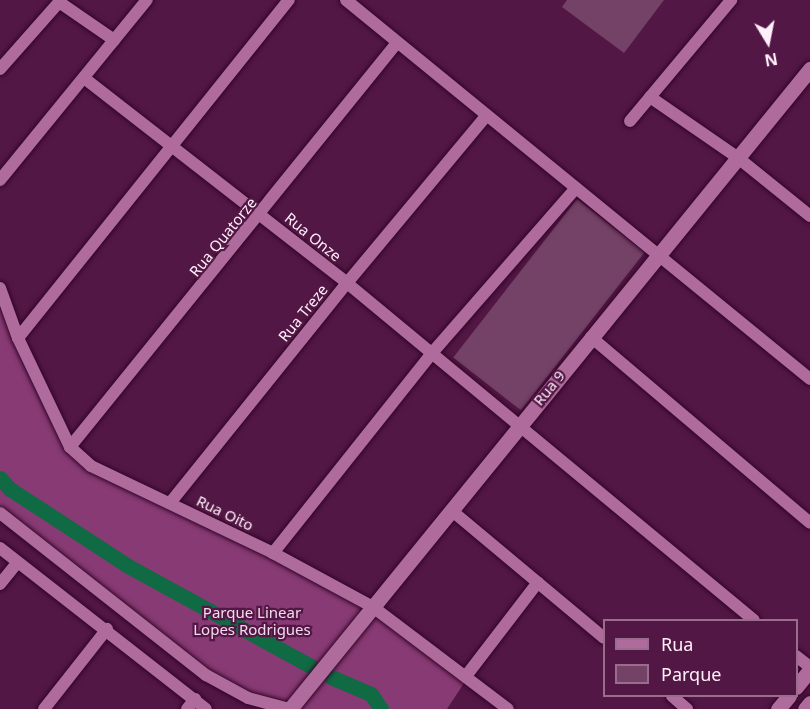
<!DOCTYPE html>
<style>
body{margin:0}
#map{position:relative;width:810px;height:709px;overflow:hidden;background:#531745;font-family:"Noto Sans",sans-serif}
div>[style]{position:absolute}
.green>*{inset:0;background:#744266;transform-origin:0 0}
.forest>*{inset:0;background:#873a73}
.canal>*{height:15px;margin:-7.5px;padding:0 7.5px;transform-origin:7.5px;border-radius:7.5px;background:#106a43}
.roads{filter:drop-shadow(0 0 2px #320528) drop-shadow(0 0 2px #320528)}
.minor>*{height:12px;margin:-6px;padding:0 6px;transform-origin:6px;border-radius:6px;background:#ae6b9b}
.tertiary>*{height:15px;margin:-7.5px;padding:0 7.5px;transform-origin:7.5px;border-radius:7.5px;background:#ae6b9b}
span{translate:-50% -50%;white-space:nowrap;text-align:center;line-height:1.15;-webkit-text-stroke:4.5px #531745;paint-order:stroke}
.street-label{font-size:15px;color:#ffeffa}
.park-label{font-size:15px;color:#f3dceb}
.legend{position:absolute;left:603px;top:619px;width:195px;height:78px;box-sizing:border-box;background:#531745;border:2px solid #986d8d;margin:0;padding:8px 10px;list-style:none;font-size:18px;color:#ffeffa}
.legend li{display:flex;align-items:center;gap:12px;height:30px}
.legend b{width:30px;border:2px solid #986d8d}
.north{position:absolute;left:738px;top:12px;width:60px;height:60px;-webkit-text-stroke:4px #531745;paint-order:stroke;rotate:170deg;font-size:16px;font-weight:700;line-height:24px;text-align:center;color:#ffeffa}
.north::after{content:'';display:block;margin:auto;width:21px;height:27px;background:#ffeffa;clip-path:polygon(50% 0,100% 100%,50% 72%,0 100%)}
</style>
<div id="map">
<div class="green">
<div style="clip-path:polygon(567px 0,664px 0,624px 53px,562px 7px)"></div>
<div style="left:577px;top:199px;width:86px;height:201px;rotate:38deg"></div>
</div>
<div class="forest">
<div style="clip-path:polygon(0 289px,68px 447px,92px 465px,275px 551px,470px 674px,447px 709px,286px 709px,248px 701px,0 514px)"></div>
</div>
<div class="canal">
<div style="left:0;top:478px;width:15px;rotate:48deg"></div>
<div style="left:10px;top:489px;width:141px;rotate:33.1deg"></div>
<div style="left:128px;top:566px;width:209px;rotate:28.7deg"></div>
<div style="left:331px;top:677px;width:43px;rotate:23deg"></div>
<div style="left:371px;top:694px;width:18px;rotate:56deg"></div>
</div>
<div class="roads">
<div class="minor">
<div style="left:346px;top:0;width:599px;rotate:39.24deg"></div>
<div style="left:59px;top:2px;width:67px;rotate:34.6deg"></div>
<div style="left:0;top:69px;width:92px;rotate:-48.5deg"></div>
<div style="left:84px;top:78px;width:333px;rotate:37.9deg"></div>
<div style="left:347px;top:283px;width:528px;rotate:39.63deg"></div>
<div style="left:650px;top:97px;width:106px;rotate:34.6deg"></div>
<div style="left:737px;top:157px;width:94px;rotate:38.9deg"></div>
<div style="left:630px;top:121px;width:158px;rotate:-50.1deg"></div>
<div style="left:0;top:180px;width:232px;rotate:-50.8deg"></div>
<div style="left:0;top:288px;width:53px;rotate:70.2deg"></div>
<div style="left:18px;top:338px;width:121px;rotate:64.5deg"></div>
<div style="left:70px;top:447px;width:28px;rotate:42deg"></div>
<div style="left:91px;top:466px;width:202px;rotate:25.5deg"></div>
<div style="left:273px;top:553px;width:114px;rotate:28.4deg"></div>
<div style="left:373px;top:607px;width:169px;rotate:37.1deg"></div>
<div style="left:591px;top:337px;width:287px;rotate:40.3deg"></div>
<div style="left:18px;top:338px;width:433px;rotate:-51.3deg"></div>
<div style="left:70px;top:447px;width:518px;rotate:-51.03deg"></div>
<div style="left:170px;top:503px;width:282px;rotate:-51.2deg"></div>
<div style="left:347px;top:283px;width:217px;rotate:-50.2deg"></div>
<div style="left:451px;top:510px;width:199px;rotate:39.9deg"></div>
<div style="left:0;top:513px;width:262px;rotate:38.2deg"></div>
<div style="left:206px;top:675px;width:48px;rotate:28.7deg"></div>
<div style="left:248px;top:698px;width:42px;rotate:15deg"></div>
<div style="left:0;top:548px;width:261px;rotate:38deg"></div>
<div style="left:273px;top:553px;width:256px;rotate:-51.5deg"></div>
<div style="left:432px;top:353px;width:219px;rotate:-48.9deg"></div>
<div style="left:0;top:584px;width:27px;rotate:-51deg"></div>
<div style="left:796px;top:656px;width:18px;rotate:38deg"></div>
<div style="left:466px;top:676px;width:118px;rotate:-52.5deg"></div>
<div style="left:672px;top:696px;width:20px;rotate:41deg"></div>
<div style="left:44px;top:709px;width:102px;rotate:-51.8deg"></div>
<div style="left:187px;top:709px;width:13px;rotate:-51deg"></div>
</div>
<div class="tertiary">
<div style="left:796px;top:687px;width:22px;rotate:-51deg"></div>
<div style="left:290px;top:709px;width:825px;rotate:-50.91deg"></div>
<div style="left:778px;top:709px;width:17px;rotate:-50deg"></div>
<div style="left:805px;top:709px;width:8px;rotate:-50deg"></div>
</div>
</div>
<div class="street-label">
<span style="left:223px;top:237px;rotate:-51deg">Rua Quatorze</span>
<span style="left:313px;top:237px;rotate:39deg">Rua Onze</span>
<span style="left:303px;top:313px;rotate:-51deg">Rua Treze</span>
<span style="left:549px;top:388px;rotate:-51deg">Rua 9</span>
<span style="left:225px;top:513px;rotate:26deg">Rua Oito</span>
</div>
<div class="park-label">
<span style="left:252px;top:621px">Parque Linear<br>Lopes Rodrigues</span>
</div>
<ul class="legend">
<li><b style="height:8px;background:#ae6b9b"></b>Rua</li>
<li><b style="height:16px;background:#744266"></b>Parque</li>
</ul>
<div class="north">N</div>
</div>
